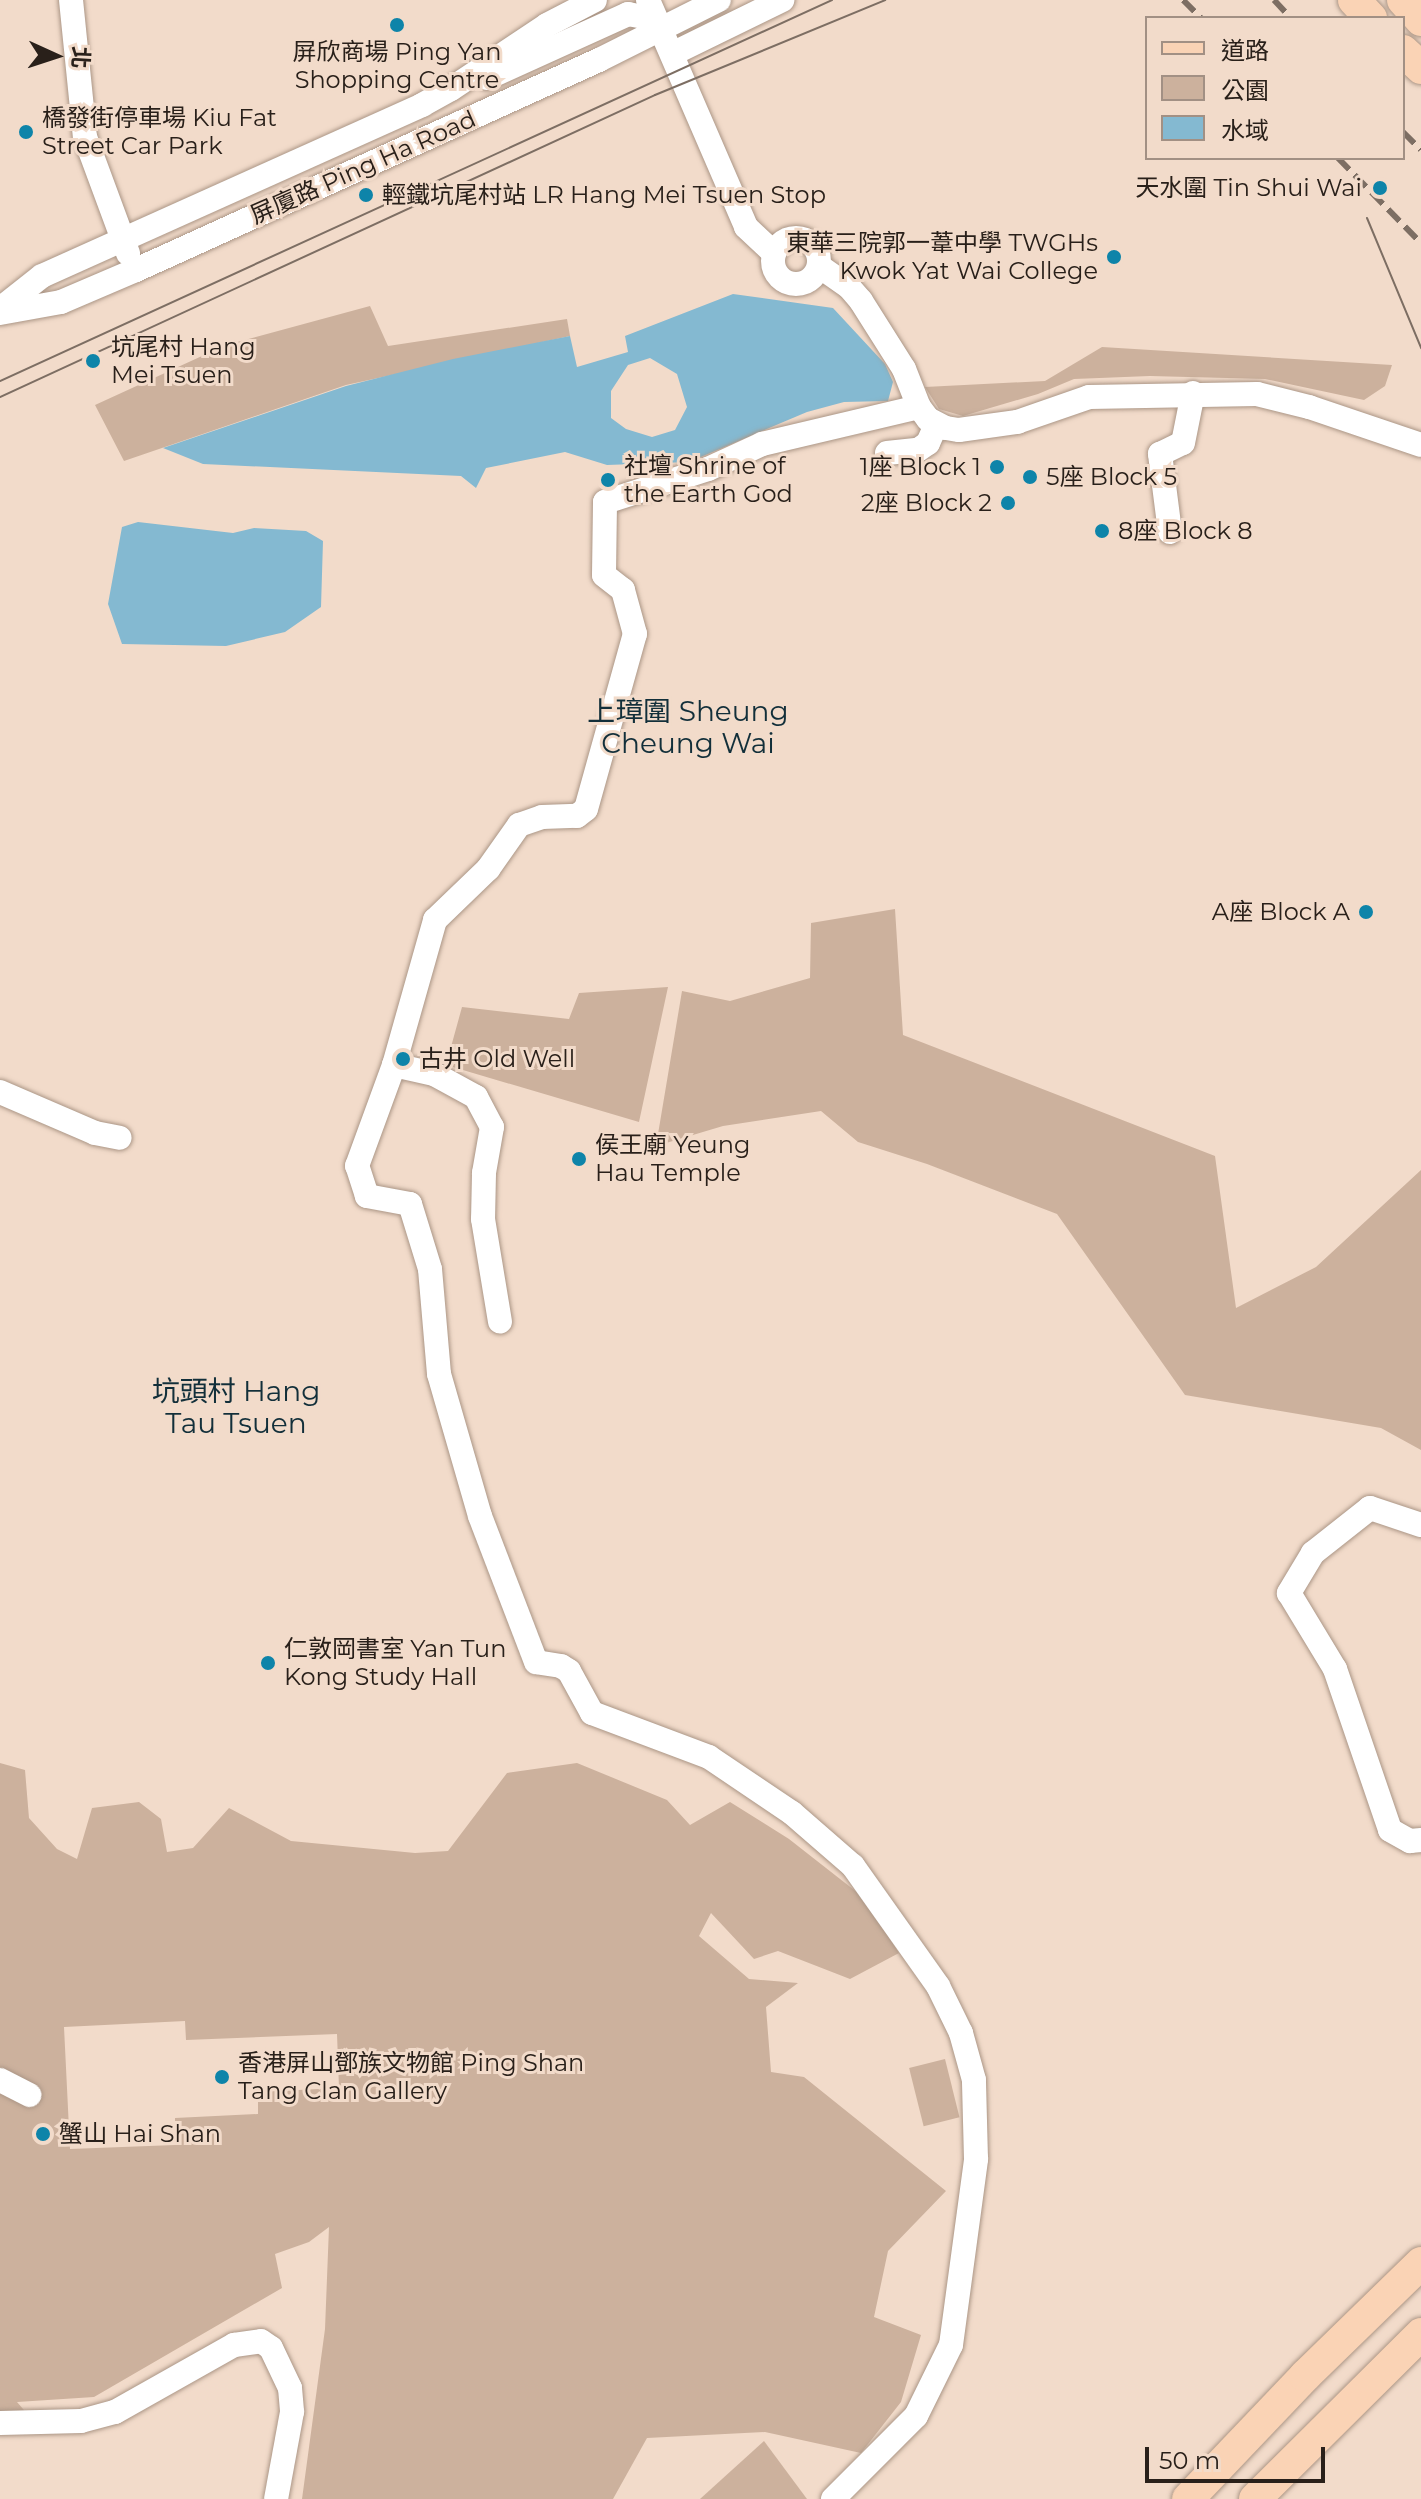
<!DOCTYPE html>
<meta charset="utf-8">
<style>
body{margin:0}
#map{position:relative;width:1421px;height:2499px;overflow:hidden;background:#f2dbca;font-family:Montserrat,"Noto Sans TC",sans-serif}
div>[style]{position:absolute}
.green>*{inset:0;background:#ccb19d;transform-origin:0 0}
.water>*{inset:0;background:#84b9d1}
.roads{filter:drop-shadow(0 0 2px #ab9686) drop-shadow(0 0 2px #ab9686)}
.minor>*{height:24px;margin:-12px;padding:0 12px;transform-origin:12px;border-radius:12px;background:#fff}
.minor>.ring{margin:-12px;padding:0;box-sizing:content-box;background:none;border:24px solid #fff;border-radius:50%}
.major>*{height:32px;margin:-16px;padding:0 16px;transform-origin:16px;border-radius:16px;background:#fad3b5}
.tram>*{height:2px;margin:-1px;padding:0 1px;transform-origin:1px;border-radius:1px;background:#7d6e63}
.rail>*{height:6px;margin-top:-3px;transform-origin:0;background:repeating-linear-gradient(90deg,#7d6e63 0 16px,transparent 0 24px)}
.dots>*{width:22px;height:22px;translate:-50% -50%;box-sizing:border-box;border:4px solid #f2dbca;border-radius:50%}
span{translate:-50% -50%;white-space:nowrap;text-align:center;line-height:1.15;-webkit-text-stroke:6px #f2dbca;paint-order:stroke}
.poi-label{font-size:24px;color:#29201a}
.left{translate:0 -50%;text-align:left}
.right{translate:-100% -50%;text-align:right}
.street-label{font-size:24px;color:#29201a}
.quarter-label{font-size:28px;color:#122f3a}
.legend{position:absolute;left:1145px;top:16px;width:260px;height:144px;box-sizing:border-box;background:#f2dbca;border:2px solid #a29084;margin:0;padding:10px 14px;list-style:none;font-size:24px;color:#29201a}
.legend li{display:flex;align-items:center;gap:16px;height:40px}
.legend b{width:40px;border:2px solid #a29084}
.north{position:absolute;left:16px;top:16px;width:80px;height:80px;-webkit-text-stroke:6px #f2dbca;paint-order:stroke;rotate:93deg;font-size:22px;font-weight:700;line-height:32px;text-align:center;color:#29201a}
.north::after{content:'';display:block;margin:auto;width:28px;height:36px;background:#29201a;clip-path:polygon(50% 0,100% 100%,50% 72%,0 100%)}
.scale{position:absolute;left:1145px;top:2447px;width:180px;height:36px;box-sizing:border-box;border:4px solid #29201a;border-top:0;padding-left:10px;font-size:24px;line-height:28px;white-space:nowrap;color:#29201a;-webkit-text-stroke:6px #f2dbca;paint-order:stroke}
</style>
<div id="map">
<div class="green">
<div style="clip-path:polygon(370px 306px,388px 346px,567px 319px,570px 336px,346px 385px,124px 461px,95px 405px,226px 345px)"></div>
<div style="clip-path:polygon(1102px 347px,1392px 365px,1385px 386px,1364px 400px,1265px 379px,1150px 376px,1074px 379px,1038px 394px,963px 416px,939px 409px,925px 387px,1045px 381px)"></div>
<div style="clip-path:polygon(895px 909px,903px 1035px,1215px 1156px,1236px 1308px,1316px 1267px,1421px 1170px,1421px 1450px,1381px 1428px,1185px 1395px,1057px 1214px,927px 1164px,858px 1142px,821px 1111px,723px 1126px,656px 1146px,682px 991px,730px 1001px,810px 978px,811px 923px)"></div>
<div style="clip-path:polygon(668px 987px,639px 1122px,446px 1065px,462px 1007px,569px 1019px,579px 993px)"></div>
<div style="clip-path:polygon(evenodd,0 1763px,25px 1770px,29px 1818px,57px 1849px,77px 1859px,92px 1808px,139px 1802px,161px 1819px,167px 1852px,193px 1848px,229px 1808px,291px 1841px,415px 1853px,448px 1851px,507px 1773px,577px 1763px,667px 1800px,690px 1825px,730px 1802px,789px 1839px,863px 1897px,899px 1953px,850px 1979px,778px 1951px,754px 1959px,711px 1913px,699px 1936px,749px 1979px,798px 1983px,766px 2007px,771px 2072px,804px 2077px,946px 2191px,888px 2251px,874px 2317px,921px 2335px,901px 2402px,861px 2453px,765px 2432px,647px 2438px,613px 2499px,302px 2499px,325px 2329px,329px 2227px,309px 2242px,275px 2254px,282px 2288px,94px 2397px,17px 2402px,35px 2423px,0 2423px,0 1763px,185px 2021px,186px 2040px,337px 2034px,339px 2088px,258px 2092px,258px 2114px,175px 2118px,175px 2145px,70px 2149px,64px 2027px,185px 2021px)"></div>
<div style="left:945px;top:2059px;width:60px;height:37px;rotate:76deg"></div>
<div style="clip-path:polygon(764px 2441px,807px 2499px,700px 2499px)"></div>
</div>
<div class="water">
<div style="clip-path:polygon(evenodd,733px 294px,833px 308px,885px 364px,893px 382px,888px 401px,844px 402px,807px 412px,689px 462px,607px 465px,565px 452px,486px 468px,476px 488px,461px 476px,203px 464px,163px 448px,346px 386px,453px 359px,570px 336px,577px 367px,628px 352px,625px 336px,733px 294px,650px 358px,677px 374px,687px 407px,675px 430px,652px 437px,626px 429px,611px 418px,611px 391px,628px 365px,650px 358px)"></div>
<div style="clip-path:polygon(138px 522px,233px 533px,254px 528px,306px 531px,323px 541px,321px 607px,285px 632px,226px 646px,122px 644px,108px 604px,122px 527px)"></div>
</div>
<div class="roads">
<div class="minor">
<div style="left:71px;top:0;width:138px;rotate:84.2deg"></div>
<div style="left:85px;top:137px;width:124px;rotate:69.7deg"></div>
<div style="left:648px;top:0;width:247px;rotate:66.6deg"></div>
<div style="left:746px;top:227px;width:38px;rotate:43deg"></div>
<div style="left:672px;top:54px;width:123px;rotate:-26.1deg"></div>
<div style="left:487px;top:78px;width:155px;rotate:-24.4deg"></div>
<div style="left:628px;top:14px;width:20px;rotate:11deg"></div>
<div style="left:648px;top:18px;width:18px;rotate:38deg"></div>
<div class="ring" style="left:773px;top:238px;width:22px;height:22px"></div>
<div style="left:819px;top:266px;width:37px;rotate:35deg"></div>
<div style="left:849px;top:287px;width:18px;rotate:49deg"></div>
<div style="left:861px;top:301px;width:80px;rotate:57.7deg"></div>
<div style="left:904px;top:369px;width:41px;rotate:68.5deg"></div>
<div style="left:919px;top:407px;width:15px;rotate:53deg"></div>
<div style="left:928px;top:419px;width:20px;rotate:27deg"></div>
<div style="left:946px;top:428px;width:13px;rotate:9deg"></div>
<div style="left:959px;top:430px;width:59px;rotate:-7.9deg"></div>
<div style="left:1017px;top:422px;width:76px;rotate:-19.1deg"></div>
<div style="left:1089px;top:397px;width:168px;rotate:-1deg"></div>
<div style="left:1257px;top:394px;width:54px;rotate:14deg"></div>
<div style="left:1309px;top:407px;width:118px;rotate:18.7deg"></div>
<div style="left:0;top:309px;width:53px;rotate:-38.2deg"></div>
<div style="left:42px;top:276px;width:417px;rotate:-24.2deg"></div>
<div style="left:422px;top:105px;width:33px;rotate:-29deg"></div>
<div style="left:451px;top:89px;width:115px;rotate:-33.7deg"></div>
<div style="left:547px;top:25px;width:54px;rotate:-27.5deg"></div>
<div style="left:0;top:313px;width:62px;rotate:-10.2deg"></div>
<div style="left:61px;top:302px;width:82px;rotate:-23.1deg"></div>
<div style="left:136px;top:270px;width:508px;rotate:-24.4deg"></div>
<div style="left:599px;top:60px;width:134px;rotate:-26.6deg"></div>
<div style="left:887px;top:453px;width:31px;rotate:-6deg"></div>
<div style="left:918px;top:450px;width:12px;rotate:-35deg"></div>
<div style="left:928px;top:443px;width:20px;rotate:-66deg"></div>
<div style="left:1170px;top:532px;width:79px;rotate:-97.3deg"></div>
<div style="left:1160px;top:454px;width:25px;rotate:-26deg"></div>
<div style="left:1183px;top:443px;width:51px;rotate:-78.7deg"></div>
<div style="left:394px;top:1065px;width:41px;rotate:12.7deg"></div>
<div style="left:434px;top:1074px;width:48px;rotate:28.7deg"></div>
<div style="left:476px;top:1097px;width:34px;rotate:62deg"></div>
<div style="left:492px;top:1127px;width:47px;rotate:99.9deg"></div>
<div style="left:484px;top:1173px;width:46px;rotate:91.2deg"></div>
<div style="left:483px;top:1219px;width:104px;rotate:80.6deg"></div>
<div style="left:0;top:1092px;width:103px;rotate:23.3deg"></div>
<div style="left:95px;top:1133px;width:25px;rotate:11deg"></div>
<div style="left:1421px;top:1525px;width:54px;rotate:-161.6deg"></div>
<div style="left:1370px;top:1508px;width:73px;rotate:141.7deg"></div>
<div style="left:1313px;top:1553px;width:47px;rotate:121deg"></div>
<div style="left:1289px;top:1593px;width:89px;rotate:58.8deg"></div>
<div style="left:1335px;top:1669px;width:170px;rotate:71.1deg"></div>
<div style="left:1390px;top:1830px;width:23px;rotate:29deg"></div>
<div style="left:1410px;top:1841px;width:11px;rotate:-5deg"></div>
<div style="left:0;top:2080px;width:33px;rotate:27deg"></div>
<div style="left:0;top:2423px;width:81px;rotate:-1.4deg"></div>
<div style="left:81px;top:2421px;width:35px;rotate:-15deg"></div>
<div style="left:115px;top:2412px;width:137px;rotate:-29.4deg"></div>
<div style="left:234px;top:2345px;width:27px;rotate:-8deg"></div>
<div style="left:261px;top:2341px;width:12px;rotate:35deg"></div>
<div style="left:271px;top:2348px;width:44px;rotate:64.6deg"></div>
<div style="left:290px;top:2388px;width:24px;rotate:85deg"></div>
<div style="left:292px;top:2412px;width:88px;rotate:100.4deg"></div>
<div style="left:833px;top:2499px;width:117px;rotate:-45deg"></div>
<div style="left:916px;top:2416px;width:79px;rotate:-63.8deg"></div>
<div style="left:951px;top:2345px;width:188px;rotate:-82.3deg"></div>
<div style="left:976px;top:2159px;width:79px;rotate:-91.5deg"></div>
<div style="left:974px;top:2080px;width:49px;rotate:-105.5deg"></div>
<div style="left:961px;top:2033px;width:52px;rotate:-116.1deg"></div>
<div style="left:938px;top:1986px;width:147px;rotate:-125.3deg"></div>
<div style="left:853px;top:1866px;width:81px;rotate:-139deg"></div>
<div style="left:792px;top:1813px;width:100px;rotate:-146deg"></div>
<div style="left:709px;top:1757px;width:125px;rotate:-159.4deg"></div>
<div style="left:592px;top:1713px;width:48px;rotate:-118.7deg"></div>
<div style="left:569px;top:1671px;width:9px;rotate:-148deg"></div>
<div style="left:561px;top:1666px;width:25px;rotate:-171deg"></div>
<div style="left:536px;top:1662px;width:156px;rotate:-111deg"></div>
<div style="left:480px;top:1516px;width:148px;rotate:-106.1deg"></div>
<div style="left:439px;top:1374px;width:105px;rotate:-94.9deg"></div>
<div style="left:430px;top:1269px;width:68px;rotate:-107.1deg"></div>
<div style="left:410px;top:1204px;width:44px;rotate:-169.5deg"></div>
<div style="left:367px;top:1196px;width:32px;rotate:-108deg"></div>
<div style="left:357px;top:1166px;width:108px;rotate:-69.9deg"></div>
<div style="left:394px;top:1065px;width:151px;rotate:-74.2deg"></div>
<div style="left:435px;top:920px;width:74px;rotate:-43.9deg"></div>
<div style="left:488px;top:869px;width:54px;rotate:-54.8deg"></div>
<div style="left:519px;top:825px;width:24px;rotate:-19deg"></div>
<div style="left:542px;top:817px;width:35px;rotate:-2deg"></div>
<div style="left:577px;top:816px;width:11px;rotate:-38deg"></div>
<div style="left:586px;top:809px;width:182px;rotate:-74.4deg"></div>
<div style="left:635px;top:634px;width:46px;rotate:-105.3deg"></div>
<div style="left:623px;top:590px;width:24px;rotate:-142deg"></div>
<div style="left:604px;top:575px;width:73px;rotate:-89.2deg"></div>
<div style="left:605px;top:502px;width:108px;rotate:-17.8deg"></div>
<div style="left:708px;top:469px;width:60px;rotate:-24.8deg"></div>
<div style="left:762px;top:444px;width:161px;rotate:-13.3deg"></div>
</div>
<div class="major">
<div style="left:1354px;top:0;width:25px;rotate:47deg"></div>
<div style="left:1403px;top:0;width:27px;rotate:48deg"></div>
<div style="left:1403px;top:51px;width:25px;rotate:43deg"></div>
<div style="left:1188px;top:2499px;width:170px;rotate:-46.4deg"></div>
<div style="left:1305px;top:2376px;width:162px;rotate:-44.2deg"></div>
<div style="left:1255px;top:2499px;width:234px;rotate:-44.8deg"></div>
</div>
</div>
<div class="tram">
<div style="left:1367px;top:218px;width:141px;rotate:67.4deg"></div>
<div style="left:0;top:381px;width:915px;rotate:-24.6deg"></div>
<div style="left:0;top:397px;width:721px;rotate:-24.75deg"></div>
<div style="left:655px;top:95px;width:249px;rotate:-22.4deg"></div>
</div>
<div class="rail">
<div style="left:1183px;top:0;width:25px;rotate:45deg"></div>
<div style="left:1274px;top:0;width:25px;rotate:47deg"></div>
<div style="left:1403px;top:132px;width:25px;rotate:45deg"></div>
<div style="left:1338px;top:158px;width:119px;rotate:45.7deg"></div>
</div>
<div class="dots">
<div style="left:397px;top:25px;background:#0e84a9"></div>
<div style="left:26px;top:132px;background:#0e84a9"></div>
<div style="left:1380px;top:188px;background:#0e84a9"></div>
<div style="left:366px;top:195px;background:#0e84a9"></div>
<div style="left:1114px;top:257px;background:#0e84a9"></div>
<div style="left:93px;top:361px;background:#0e84a9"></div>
<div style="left:997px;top:467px;background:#0e84a9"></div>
<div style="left:1030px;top:477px;background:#0e84a9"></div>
<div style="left:608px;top:480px;background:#0e84a9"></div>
<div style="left:1008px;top:503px;background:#0e84a9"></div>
<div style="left:1102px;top:531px;background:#0e84a9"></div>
<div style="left:1366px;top:912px;background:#0e84a9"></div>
<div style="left:403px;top:1059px;background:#0e84a9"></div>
<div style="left:579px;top:1159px;background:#0e84a9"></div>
<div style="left:268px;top:1663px;background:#0e84a9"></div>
<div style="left:222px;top:2077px;background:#0e84a9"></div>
<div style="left:43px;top:2134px;background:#0e84a9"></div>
</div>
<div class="poi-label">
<span style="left:397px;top:66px">屏欣商場 Ping Yan<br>Shopping Centre</span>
<span class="left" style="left:42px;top:132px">橋發街停車場 Kiu Fat<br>Street Car Park</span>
<span class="right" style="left:1362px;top:188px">天水圍 Tin Shui Wai</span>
<span class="left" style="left:382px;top:195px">輕鐵坑尾村站 LR Hang Mei Tsuen Stop</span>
<span class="right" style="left:1098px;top:257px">東華三院郭一葦中學 TWGHs<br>Kwok Yat Wai College</span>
<span class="left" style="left:111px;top:361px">坑尾村 Hang<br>Mei Tsuen</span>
<span class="left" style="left:624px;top:480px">社壇 Shrine of<br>the Earth God</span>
<span class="right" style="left:981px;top:467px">1座 Block 1</span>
<span class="left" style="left:1046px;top:477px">5座 Block 5</span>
<span class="right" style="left:992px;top:503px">2座 Block 2</span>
<span class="left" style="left:1118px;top:531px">8座 Block 8</span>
<span class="right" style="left:1350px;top:912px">A座 Block A</span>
<span class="left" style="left:419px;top:1059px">古井 Old Well</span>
<span class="left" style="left:595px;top:1159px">侯王廟 Yeung<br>Hau Temple</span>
<span class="left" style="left:284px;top:1663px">仁敦岡書室 Yan Tun<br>Kong Study Hall</span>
<span class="left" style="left:238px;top:2077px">香港屏山鄧族文物館 Ping Shan<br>Tang Clan Gallery</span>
<span class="left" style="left:59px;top:2134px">蟹山 Hai Shan</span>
</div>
<div class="street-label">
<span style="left:363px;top:167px;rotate:-24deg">屏廈路 Ping Ha Road</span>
</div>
<div class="quarter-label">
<span style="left:688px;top:727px">上璋圍 Sheung<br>Cheung Wai</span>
<span style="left:236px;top:1407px">坑頭村 Hang<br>Tau Tsuen</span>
</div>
<ul class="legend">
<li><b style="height:10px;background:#fad3b5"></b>道路</li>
<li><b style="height:22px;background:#ccb19d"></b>公園</li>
<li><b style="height:22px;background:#84b9d1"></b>水域</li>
</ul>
<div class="north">北</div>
<div class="scale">50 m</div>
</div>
